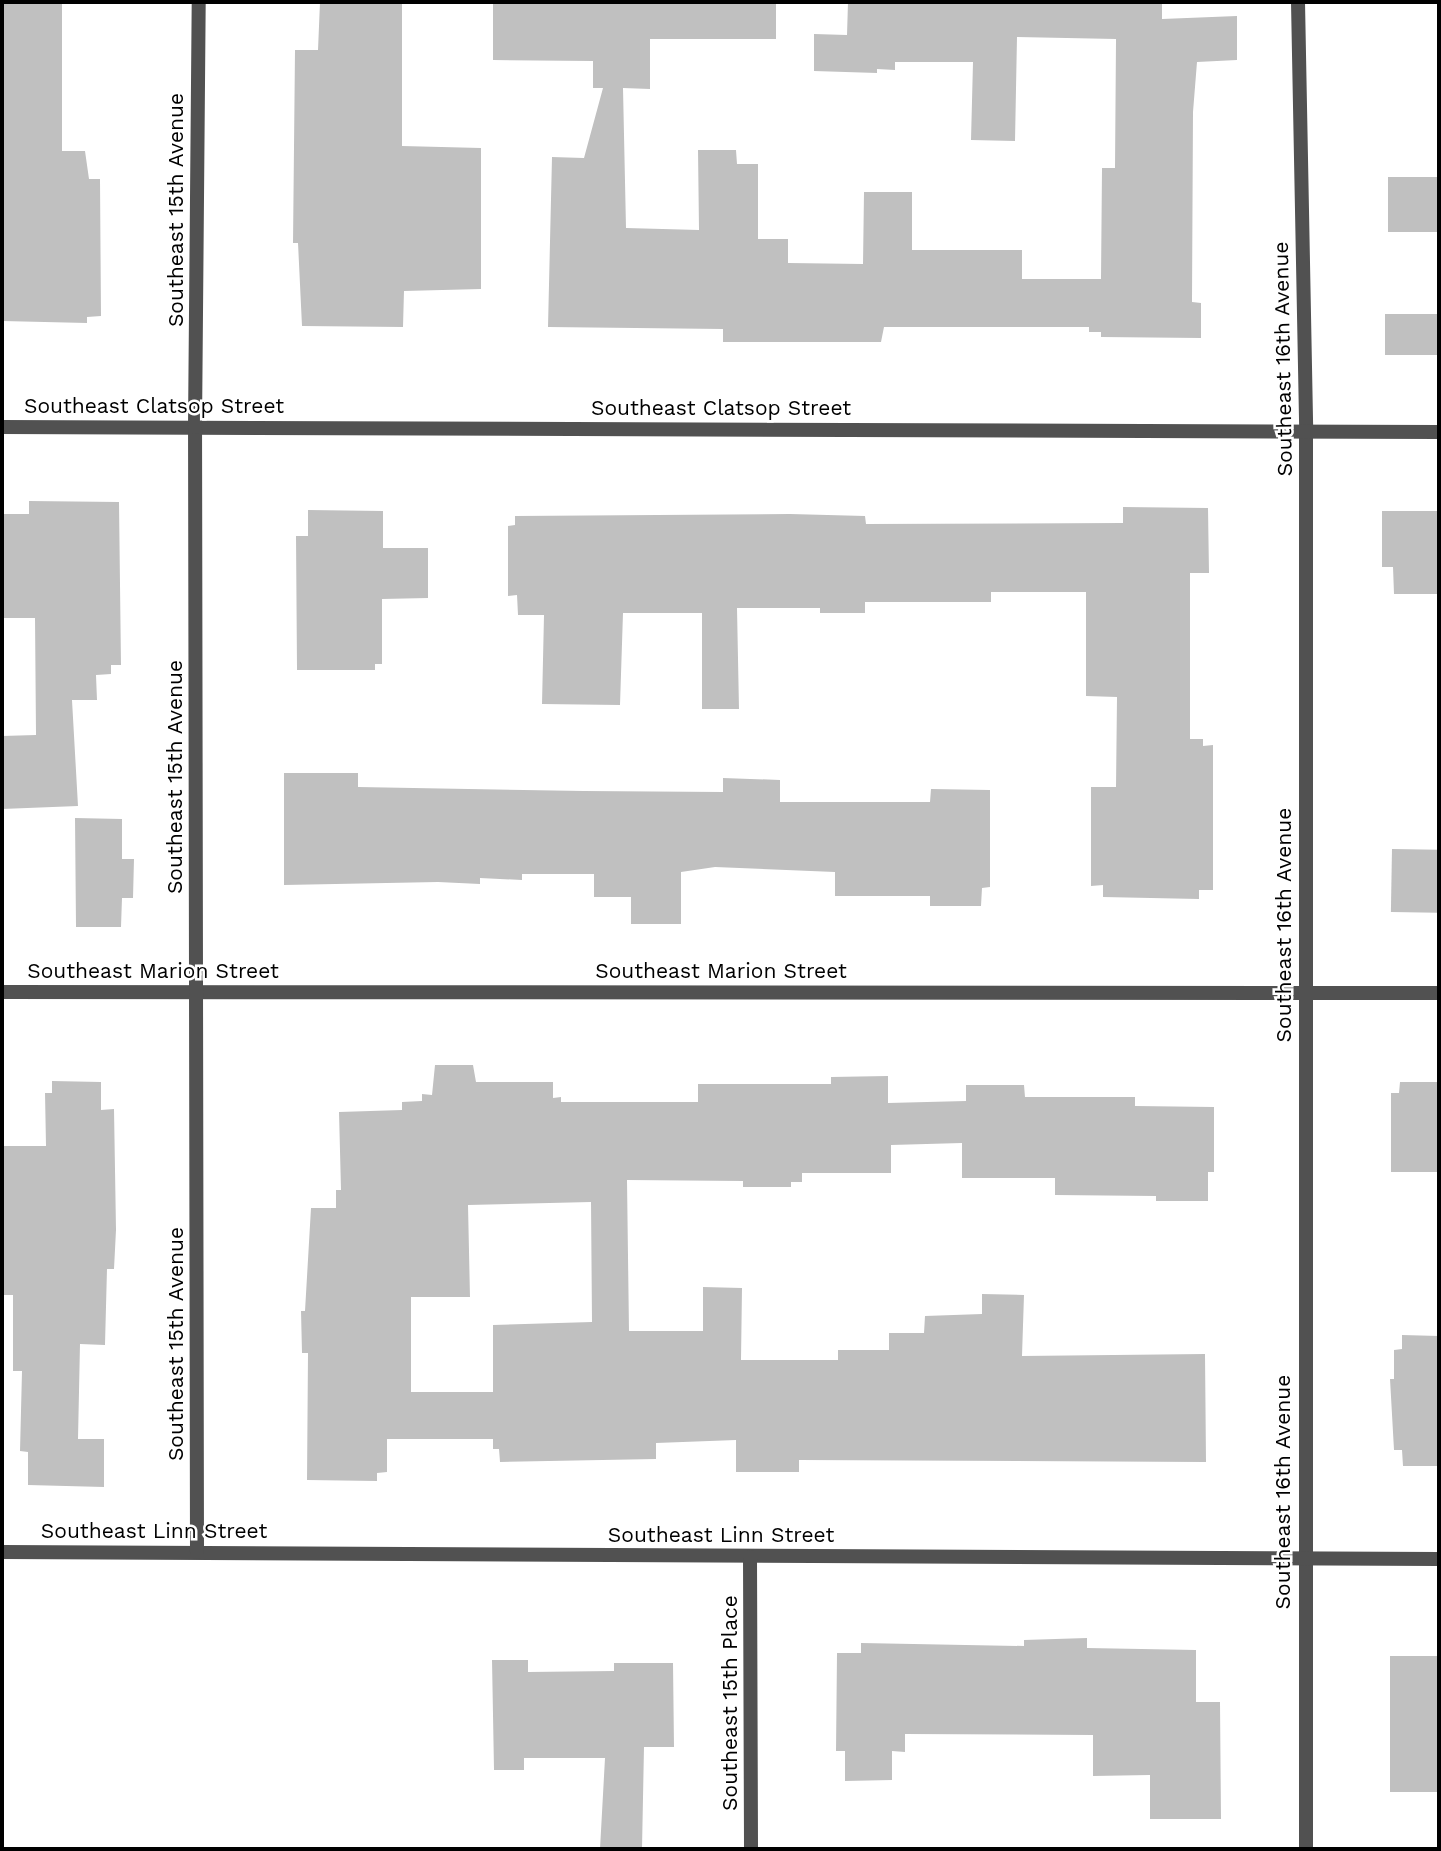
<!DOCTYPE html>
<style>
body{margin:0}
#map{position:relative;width:1441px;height:1851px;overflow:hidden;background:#fff;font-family:"Work Sans",sans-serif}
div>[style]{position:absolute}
.building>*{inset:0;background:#c0c0c0;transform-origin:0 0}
.minor>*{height:14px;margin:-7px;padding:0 7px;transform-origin:7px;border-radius:7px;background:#515151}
span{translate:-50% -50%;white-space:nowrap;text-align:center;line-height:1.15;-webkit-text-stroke:5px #fff;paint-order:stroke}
.street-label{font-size:21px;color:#000}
.frame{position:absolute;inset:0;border:4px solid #000;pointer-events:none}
</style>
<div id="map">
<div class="building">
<div style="clip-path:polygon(2px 2px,62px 2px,62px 151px,85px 151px,89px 179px,100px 179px,101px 316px,87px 317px,87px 323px,2px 321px)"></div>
<div style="clip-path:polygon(320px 2px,402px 2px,402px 146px,481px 148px,481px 289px,404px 291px,403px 327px,302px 326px,298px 243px,293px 243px,295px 50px,318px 50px)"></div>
<div style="clip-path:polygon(493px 2px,776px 2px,776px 39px,650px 39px,650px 89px,623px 88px,626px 228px,699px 230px,698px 150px,736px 150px,737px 164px,758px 164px,758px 239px,788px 239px,788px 263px,863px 264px,864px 192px,912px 192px,912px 250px,1022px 250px,1022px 279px,1101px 279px,1102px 168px,1115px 168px,1116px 39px,1017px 37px,1015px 141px,971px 140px,973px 62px,895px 62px,895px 70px,877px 69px,877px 73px,814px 71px,814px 34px,847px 35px,848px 2px,1162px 2px,1162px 19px,1237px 16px,1237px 60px,1197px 62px,1193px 112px,1192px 302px,1201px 303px,1201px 338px,1101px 337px,1101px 332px,1089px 332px,1089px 327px,884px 327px,881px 342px,723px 342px,723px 329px,548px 327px,552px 157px,584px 158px,603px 88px,593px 88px,593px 61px,493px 60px)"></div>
<div style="left:1388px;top:177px;width:51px;height:55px"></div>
<div style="left:1439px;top:314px;width:41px;height:54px;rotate:90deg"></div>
<div style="clip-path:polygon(29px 501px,119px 502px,121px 665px,111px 665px,111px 674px,96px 675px,97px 700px,72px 700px,78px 806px,2px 809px,2px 736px,36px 735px,35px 618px,2px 618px,2px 514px,29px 514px)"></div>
<div style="clip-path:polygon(1123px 507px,1208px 508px,1209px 573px,1190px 573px,1190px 739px,1203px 739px,1203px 746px,1213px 745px,1213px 890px,1199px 890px,1199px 899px,1103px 897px,1103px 885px,1091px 886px,1091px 787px,1116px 787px,1117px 697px,1086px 696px,1086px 592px,991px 592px,991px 602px,865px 602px,865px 613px,820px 613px,820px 608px,737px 608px,739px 709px,702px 709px,702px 613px,623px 613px,620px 705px,542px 704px,544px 615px,518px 615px,517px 595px,508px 596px,508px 526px,515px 525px,515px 516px,790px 514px,865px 516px,866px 524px,1123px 523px)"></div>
<div style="clip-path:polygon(308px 510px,383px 511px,383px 548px,428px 548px,428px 598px,382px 599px,382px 664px,375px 664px,375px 670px,297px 670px,296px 536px,308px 536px)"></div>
<div style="clip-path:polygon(1382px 511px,1439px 511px,1439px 594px,1394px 594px,1393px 567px,1382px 567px)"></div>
<div style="clip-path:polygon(284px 773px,358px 773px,358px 787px,584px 791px,723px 792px,723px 778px,780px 780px,780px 802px,930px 802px,931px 789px,990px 790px,990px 887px,982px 888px,981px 906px,930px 906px,930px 896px,835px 896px,835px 872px,715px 867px,681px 872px,681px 924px,631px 924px,631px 897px,594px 897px,594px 874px,522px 874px,522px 880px,480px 878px,480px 884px,438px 882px,284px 885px)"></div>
<div style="clip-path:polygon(75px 818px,122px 819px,122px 859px,134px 859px,133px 898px,122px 898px,121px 927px,76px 927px)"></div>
<div style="left:1392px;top:849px;width:47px;height:63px;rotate:1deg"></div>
<div style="clip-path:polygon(evenodd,435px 1065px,473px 1065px,476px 1082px,553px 1082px,553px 1098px,561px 1097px,561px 1102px,698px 1102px,698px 1084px,831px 1084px,831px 1077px,888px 1076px,888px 1103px,966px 1101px,966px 1085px,1024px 1085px,1025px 1097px,1135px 1097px,1135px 1106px,1214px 1107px,1214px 1172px,1208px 1172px,1208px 1201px,1156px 1201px,1156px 1196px,1055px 1195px,1055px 1178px,962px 1178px,962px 1143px,891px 1145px,891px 1173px,802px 1173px,802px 1182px,791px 1182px,791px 1187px,743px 1187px,743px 1181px,627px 1180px,629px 1331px,703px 1331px,703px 1287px,742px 1288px,741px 1360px,838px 1360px,838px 1350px,889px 1350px,889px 1333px,924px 1333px,925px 1316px,982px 1314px,982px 1294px,1024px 1295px,1022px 1356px,1205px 1354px,1206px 1462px,799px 1460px,799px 1472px,736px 1472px,736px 1440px,656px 1443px,656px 1459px,500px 1462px,499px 1449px,493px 1449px,493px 1439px,387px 1439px,387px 1472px,377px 1473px,377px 1481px,307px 1480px,308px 1353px,302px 1353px,301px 1311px,305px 1311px,311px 1208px,336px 1208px,336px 1190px,341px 1190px,339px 1112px,402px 1110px,402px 1102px,422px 1101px,422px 1094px,432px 1095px,435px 1065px,591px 1202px,592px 1322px,493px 1325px,493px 1392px,411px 1392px,411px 1297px,470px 1297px,468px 1205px,591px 1202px)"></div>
<div style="clip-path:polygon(52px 1081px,101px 1082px,101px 1110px,114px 1109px,116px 1230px,114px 1269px,107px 1269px,105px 1345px,80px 1344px,78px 1439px,104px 1439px,104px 1487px,28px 1485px,28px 1452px,20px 1451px,22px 1371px,13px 1371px,13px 1295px,2px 1295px,2px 1146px,46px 1146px,45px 1093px,52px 1093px)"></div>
<div style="clip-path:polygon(1400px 1082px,1439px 1082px,1439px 1172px,1391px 1172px,1391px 1093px,1399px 1093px)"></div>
<div style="clip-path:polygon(1402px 1335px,1439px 1336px,1439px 1466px,1403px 1466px,1402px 1450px,1394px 1450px,1390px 1379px,1394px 1379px,1394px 1350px,1402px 1349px)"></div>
<div style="clip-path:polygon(1087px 1638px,1087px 1648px,1196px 1650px,1196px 1702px,1220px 1702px,1221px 1819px,1150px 1819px,1150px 1775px,1093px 1776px,1093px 1735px,905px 1734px,905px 1752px,892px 1751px,892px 1780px,845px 1781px,845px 1751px,836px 1751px,837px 1653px,861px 1653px,861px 1643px,1024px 1646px,1024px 1640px)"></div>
<div style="left:1390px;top:1656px;width:49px;height:136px"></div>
<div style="clip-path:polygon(492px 1660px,528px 1660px,528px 1672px,614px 1671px,614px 1663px,673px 1663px,674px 1747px,644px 1747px,642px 1849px,600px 1849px,605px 1758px,524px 1758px,524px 1770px,494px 1770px)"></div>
</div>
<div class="minor">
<div style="left:1298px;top:2px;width:430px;rotate:88.9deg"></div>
<div style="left:1306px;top:432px;width:1417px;rotate:90deg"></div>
<div style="left:2px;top:427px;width:1437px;rotate:0.2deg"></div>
<div style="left:2px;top:992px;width:1437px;rotate:0.04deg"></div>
<div style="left:2px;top:1552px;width:1437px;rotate:0.28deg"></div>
<div style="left:197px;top:1552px;width:1125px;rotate:-90.1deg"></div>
<div style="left:195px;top:427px;width:425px;rotate:-89.5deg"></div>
<div style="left:750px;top:1557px;width:292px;rotate:89.8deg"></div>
</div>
<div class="street-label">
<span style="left:176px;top:210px;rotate:-90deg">Southeast 15th Avenue</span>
<span style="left:1283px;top:359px;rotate:-91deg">Southeast 16th Avenue</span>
<span style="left:154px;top:406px">Southeast Clatsop Street</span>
<span style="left:721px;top:408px">Southeast Clatsop Street</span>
<span style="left:175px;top:777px;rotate:-90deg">Southeast 15th Avenue</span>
<span style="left:1284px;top:925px;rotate:-90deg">Southeast 16th Avenue</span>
<span style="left:153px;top:971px">Southeast Marion Street</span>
<span style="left:721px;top:971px">Southeast Marion Street</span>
<span style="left:176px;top:1344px;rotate:-90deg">Southeast 15th Avenue</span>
<span style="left:1283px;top:1492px;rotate:-90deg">Southeast 16th Avenue</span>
<span style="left:154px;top:1531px">Southeast Linn Street</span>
<span style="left:721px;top:1535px">Southeast Linn Street</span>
<span style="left:730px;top:1703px;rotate:-90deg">Southeast 15th Place</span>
</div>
<div class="frame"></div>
</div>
